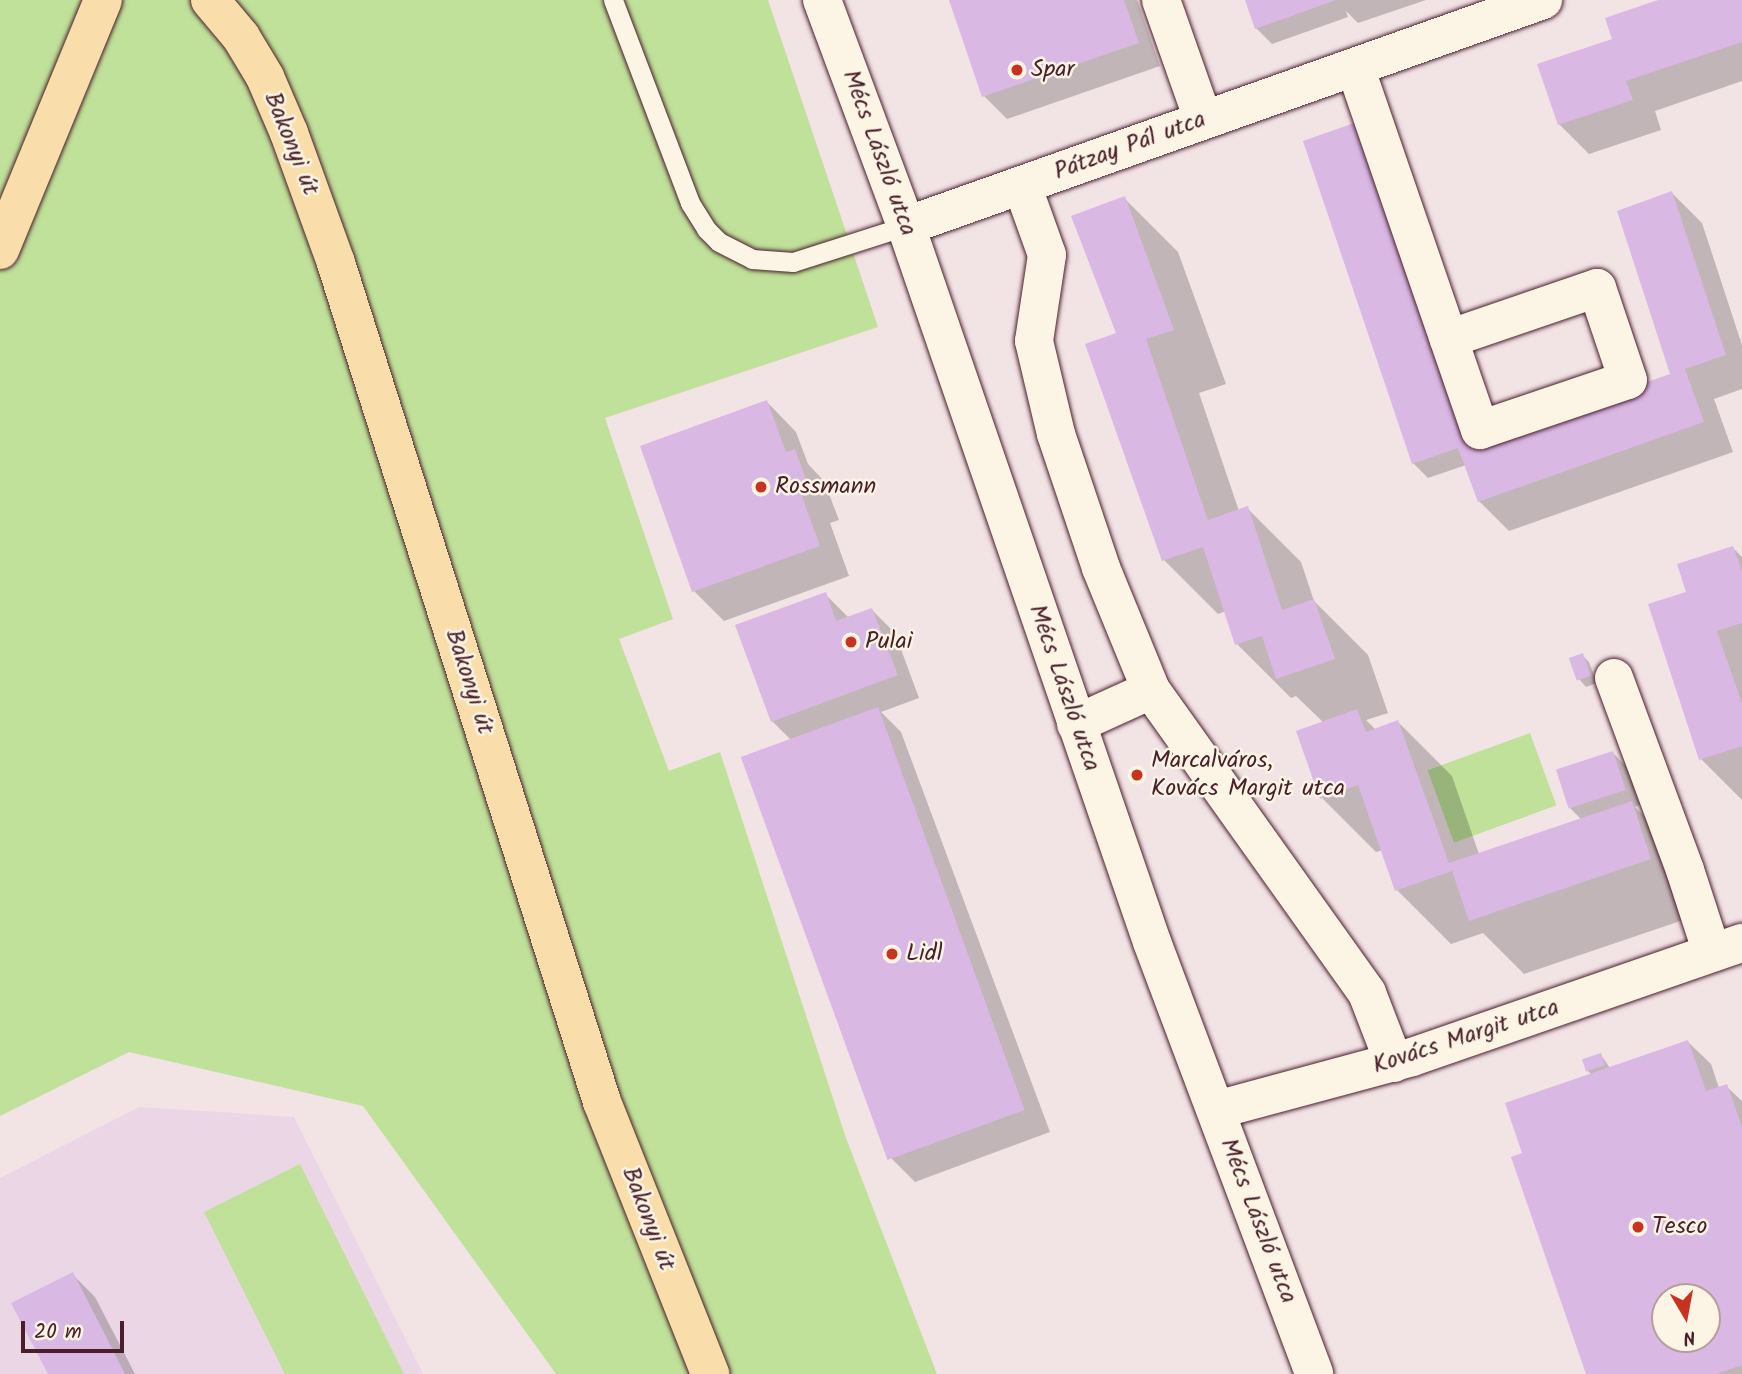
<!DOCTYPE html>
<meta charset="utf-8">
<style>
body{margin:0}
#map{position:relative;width:1742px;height:1374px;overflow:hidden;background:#f2e3e5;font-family:Kalam,sans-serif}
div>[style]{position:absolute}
.built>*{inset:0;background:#ead6e5}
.green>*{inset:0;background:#c0e19a;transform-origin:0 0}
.shadow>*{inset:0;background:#0003}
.building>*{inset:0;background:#d9b8e4;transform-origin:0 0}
.roads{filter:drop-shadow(0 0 2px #4a1f2b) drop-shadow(0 0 2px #4a1f2b)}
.service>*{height:19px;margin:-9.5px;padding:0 9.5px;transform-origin:9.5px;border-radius:9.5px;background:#fcf5e5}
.minor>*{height:38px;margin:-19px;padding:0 19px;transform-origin:19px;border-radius:19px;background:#fcf5e5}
.primary>*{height:38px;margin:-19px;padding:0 19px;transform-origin:19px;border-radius:19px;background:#f9deab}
.dots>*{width:19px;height:19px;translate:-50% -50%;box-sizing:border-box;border:4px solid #fcf5e5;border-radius:50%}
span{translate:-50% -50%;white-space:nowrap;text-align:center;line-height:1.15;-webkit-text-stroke:5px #fcf5e5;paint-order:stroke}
.poi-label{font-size:24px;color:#4a1f2b}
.left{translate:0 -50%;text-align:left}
.street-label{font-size:24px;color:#4a1f2b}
.north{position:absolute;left:1651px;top:1283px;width:70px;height:70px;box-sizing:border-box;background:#fcf5e5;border:2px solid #b59f9b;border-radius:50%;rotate:170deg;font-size:19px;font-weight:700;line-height:28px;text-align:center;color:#4a1f2b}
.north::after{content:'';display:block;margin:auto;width:24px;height:32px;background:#c8321e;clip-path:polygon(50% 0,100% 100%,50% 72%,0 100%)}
.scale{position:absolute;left:21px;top:1321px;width:103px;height:32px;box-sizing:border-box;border:4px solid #4a1f2b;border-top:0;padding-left:9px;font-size:21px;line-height:24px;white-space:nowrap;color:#4a1f2b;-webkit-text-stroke:5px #fcf5e5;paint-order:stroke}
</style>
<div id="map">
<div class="built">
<div style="clip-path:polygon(139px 1107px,294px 1117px,423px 1374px,0 1374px,0 1178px)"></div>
</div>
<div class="green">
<div style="clip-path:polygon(0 0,768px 0,878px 327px,605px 418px,673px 619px,619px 639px,669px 771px,720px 752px,846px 1138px,937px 1374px,556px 1374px,363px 1106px,129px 1052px,0 1116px)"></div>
<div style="left:1530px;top:733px;width:77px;height:109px;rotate:70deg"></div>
<div style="clip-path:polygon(300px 1164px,404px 1374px,285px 1374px,204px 1212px)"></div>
</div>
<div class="shadow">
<div style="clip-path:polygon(951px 0,1137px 0,1160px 66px,1007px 119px,984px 96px)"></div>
<div style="clip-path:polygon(1247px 0,1426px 0,1358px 23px,1346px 11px,1348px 17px,1272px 44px,1256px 28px)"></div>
<div style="clip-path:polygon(1664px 0,1742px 0,1742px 81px,1655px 111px,1661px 130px,1589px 154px,1559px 124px,1614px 40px)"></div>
<div style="clip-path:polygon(1305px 142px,1478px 443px,1672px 375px,1672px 193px,1702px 223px,1742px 345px,1742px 389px,1714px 399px,1733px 452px,1509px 531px,1479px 501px,1466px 465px,1428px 478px,1413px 463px)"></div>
<div style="clip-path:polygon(1124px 198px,1178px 252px,1226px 384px,1199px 393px,1239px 511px,1247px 508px,1301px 562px,1314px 601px,1368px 655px,1388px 713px,1366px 720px,1376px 730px,1398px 722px,1452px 776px,1479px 854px,1582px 820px,1570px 808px,1613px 753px,1628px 768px,1640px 805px,1635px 807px,1685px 857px,1704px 913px,1524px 974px,1483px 933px,1451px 944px,1397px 890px,1383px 850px,1376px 852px,1322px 798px,1324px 723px,1296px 696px,1291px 698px,1237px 644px,1226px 611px,1218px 614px,1164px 560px,1118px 335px)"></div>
<div style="clip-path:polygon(767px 402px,796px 432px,808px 464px,824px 481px,839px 520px,830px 523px,849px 576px,724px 621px,694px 591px)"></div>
<div style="clip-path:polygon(1733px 548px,1742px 557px,1742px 800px,1701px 759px,1688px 593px)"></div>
<div style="clip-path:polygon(825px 594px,848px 617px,872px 610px,895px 633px,919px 698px,881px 712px,901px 732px,1050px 1132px,915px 1182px,892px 1159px,743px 759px,792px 741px,772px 721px)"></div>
<div style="clip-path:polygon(1582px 655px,1589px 662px,1597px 683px,1586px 687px,1579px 679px)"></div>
<div style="clip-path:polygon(evenodd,1688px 1042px,1711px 1064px,1719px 1088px,1726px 1086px,1742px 1101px,1742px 1374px,1588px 1374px,1524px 1154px,1592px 1075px,1587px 1070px,1601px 1055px,1610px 1068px,1688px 1042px,1665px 1297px,1707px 1297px,1707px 1339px,1665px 1339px,1665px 1297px)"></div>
<div style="clip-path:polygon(72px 1274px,95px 1297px,135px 1374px,50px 1374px)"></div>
</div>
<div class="building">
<div style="clip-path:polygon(949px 0,1124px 0,1139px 43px,982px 97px)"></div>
<div style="clip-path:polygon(1245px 0,1336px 0,1255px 29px)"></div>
<div style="clip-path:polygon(1658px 0,1742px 0,1742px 42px,1626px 81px,1633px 100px,1558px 125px,1537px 64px,1612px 39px,1605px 18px)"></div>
<div style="clip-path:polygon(1360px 121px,1469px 444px,1670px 374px,1617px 211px,1672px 191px,1726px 355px,1685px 369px,1704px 422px,1478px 502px,1458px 448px,1412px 464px,1303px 141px)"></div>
<div style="clip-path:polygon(1125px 196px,1174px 330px,1146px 339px,1208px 520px,1248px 506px,1282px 610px,1314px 599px,1335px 659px,1276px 679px,1262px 636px,1235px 645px,1203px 547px,1162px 561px,1085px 344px,1116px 333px,1071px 216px)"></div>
<div style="clip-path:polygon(767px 400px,786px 452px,795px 449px,810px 490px,801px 493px,820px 546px,692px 592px,640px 446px)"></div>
<div style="clip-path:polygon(1733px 546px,1742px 572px,1742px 623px,1717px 631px,1742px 704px,1742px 746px,1699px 760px,1648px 604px,1686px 592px,1677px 564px)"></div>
<div style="clip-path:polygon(826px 592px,836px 621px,872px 608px,898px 675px,771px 722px,735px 625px)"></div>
<div style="left:1583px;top:653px;width:24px;height:15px;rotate:71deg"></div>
<div style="left:878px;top:707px;width:429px;height:146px;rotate:70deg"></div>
<div style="clip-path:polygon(1357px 709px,1366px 732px,1398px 720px,1449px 863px,1632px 801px,1651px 859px,1469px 921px,1452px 871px,1395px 891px,1358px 785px,1320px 799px,1296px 731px)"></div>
<div style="left:1613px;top:751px;width:41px;height:60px;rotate:72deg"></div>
<div style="clip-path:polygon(evenodd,1688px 1040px,1706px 1091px,1727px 1084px,1742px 1127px,1742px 1365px,1716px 1374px,1586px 1374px,1511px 1157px,1522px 1153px,1505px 1103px,1688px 1040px,1665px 1297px,1707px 1297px,1707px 1339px,1665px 1339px,1665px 1297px)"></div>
<div style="left:1601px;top:1053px;width:13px;height:20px;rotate:72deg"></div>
<div style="clip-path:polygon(73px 1272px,125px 1374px,48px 1374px,11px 1303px)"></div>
</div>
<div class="roads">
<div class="service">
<div style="left:613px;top:0;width:217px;rotate:69.2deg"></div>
<div style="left:690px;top:203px;width:31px;rotate:58deg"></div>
<div style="left:706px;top:229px;width:18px;rotate:45deg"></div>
<div style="left:719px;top:242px;width:37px;rotate:27deg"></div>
<div style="left:752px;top:259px;width:41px;rotate:4.2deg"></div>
<div style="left:793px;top:262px;width:119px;rotate:-17.7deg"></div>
</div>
<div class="minor">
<div style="left:822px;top:0;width:241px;rotate:69.6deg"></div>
<div style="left:906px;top:226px;width:757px;rotate:71.04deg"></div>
<div style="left:1152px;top:942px;width:461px;rotate:69.4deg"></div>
<div style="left:1161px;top:0;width:126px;rotate:70.6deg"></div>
<div style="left:1355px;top:67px;width:384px;rotate:71deg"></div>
<div style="left:1480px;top:430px;width:156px;rotate:-18.7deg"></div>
<div style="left:1628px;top:380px;width:97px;rotate:-108.6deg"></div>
<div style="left:1597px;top:288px;width:157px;rotate:161.1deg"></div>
<div style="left:1022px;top:185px;width:74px;rotate:70.3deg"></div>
<div style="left:1047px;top:255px;width:87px;rotate:98.6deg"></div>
<div style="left:1034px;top:341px;width:96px;rotate:76.7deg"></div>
<div style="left:1056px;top:434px;width:141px;rotate:71.4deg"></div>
<div style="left:1101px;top:568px;width:132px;rotate:67.7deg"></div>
<div style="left:1151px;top:690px;width:372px;rotate:54.5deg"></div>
<div style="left:1367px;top:993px;width:75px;rotate:68.9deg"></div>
<div style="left:906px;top:226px;width:676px;rotate:-19.53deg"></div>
<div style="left:1614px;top:678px;width:205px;rotate:69.7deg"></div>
<div style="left:1685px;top:870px;width:87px;rotate:72deg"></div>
<div style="left:1076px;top:724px;width:82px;rotate:-24.4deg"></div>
<div style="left:1216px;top:1110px;width:203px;rotate:-15.1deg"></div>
<div style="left:1412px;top:1057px;width:349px;rotate:-19.1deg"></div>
</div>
<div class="primary">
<div style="left:210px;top:0;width:48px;rotate:50deg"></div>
<div style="left:241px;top:37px;width:47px;rotate:59deg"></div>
<div style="left:265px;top:77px;width:61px;rotate:66.8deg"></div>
<div style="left:289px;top:133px;width:138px;rotate:70.1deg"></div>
<div style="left:336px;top:263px;width:880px;rotate:72.41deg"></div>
<div style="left:602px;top:1102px;width:293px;rotate:68.3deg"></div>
<div style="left:0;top:250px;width:270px;rotate:-67.6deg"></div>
</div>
</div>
<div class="dots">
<div style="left:1017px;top:70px;background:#c8321e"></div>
<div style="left:761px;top:487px;background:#c8321e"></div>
<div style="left:851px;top:642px;background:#c8321e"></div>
<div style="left:1137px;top:775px;background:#c8321e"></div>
<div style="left:892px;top:954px;background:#c8321e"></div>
<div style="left:1638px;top:1227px;background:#c8321e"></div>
</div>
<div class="poi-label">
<span class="left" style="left:1031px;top:70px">Spar</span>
<span class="left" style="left:775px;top:487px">Rossmann</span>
<span class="left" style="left:865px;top:642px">Pulai</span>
<span class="left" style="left:1151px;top:775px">Marcalváros,<br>Kovács Margit utca</span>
<span class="left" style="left:906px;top:954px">Lidl</span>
<span class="left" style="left:1652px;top:1227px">Tesco</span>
</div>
<div class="street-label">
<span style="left:291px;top:144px;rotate:68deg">Bakonyi út</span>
<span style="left:1130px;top:146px;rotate:-20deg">Pátzay Pál utca</span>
<span style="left:879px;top:153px;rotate:70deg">Mécs László utca</span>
<span style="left:469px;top:682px;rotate:72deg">Bakonyi út</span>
<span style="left:1064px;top:688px;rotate:71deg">Mécs László utca</span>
<span style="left:1466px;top:1037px;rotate:-18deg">Kovács Margit utca</span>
<span style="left:648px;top:1219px;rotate:69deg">Bakonyi út</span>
<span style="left:1258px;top:1221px;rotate:69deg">Mécs László utca</span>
</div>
<div class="north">N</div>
<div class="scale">20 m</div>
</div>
